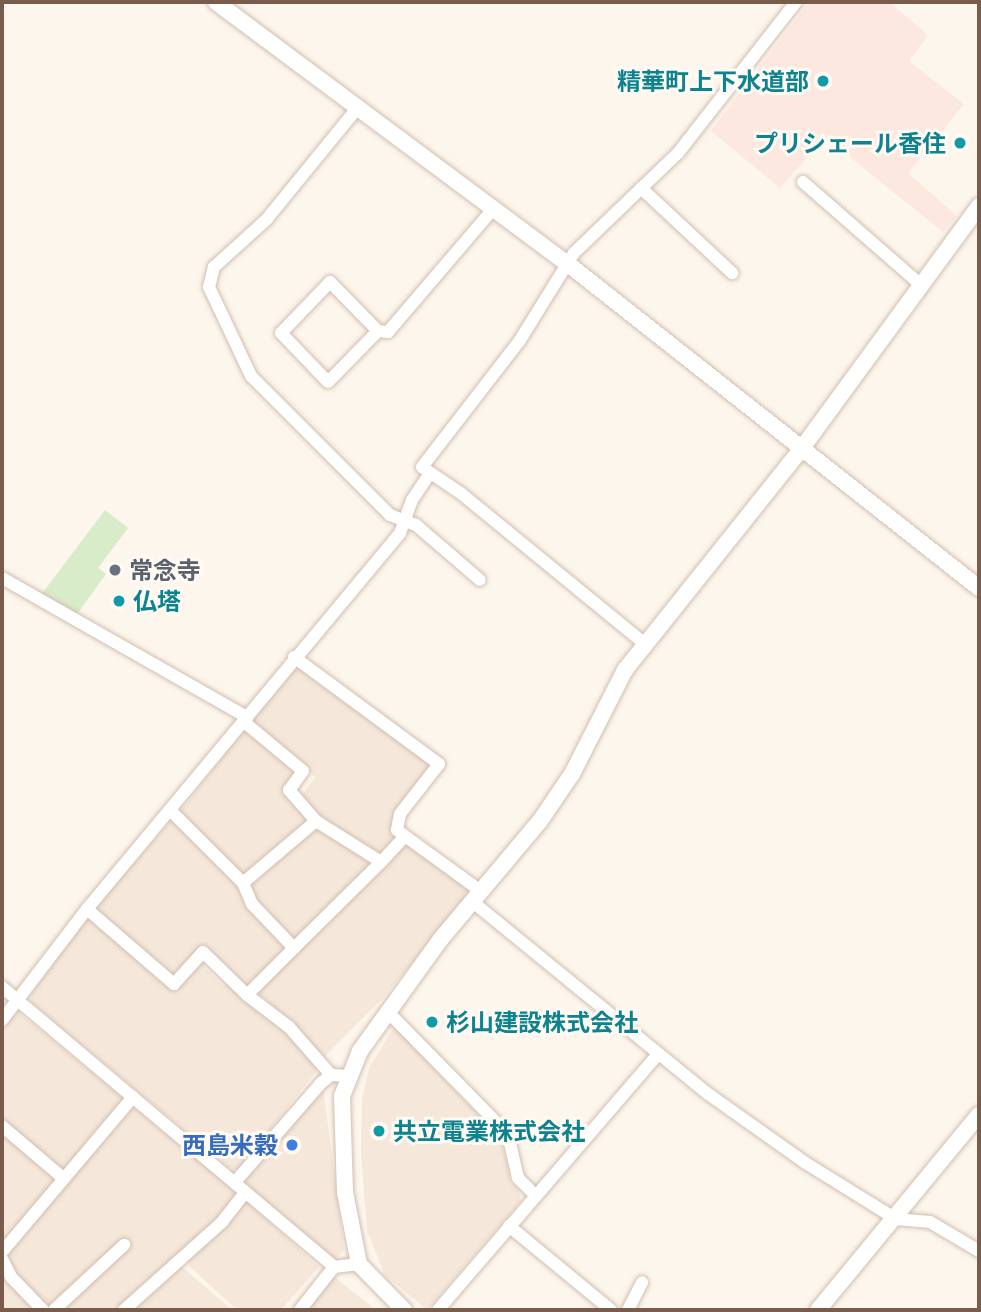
<!DOCTYPE html>
<meta charset="utf-8">
<style>
body{margin:0}
#map{position:relative;width:981px;height:1312px;overflow:hidden;background:#fdf6ec;font-family:Manrope,"Noto Sans JP",sans-serif}
div>[style]{position:absolute}
.residential>*{inset:0;background:#f5e8da}
.commercial>*{inset:0;background:#fde8e0}
.green>*{inset:0;background:#d8ecc9}
.roads{filter:drop-shadow(0 0 2px #d1beb0) drop-shadow(0 0 2px #d1beb0)}
.minor>*{height:12px;margin:-6px;padding:0 6px;transform-origin:6px;border-radius:6px;background:#fff}
.tertiary>*{height:16px;margin:-8px;padding:0 8px;transform-origin:8px;border-radius:8px;background:#fff}
.dots>*{width:19px;height:19px;translate:-50% -50%;box-sizing:border-box;border:4px solid #fffaf3;border-radius:50%}
span{translate:-50% -50%;white-space:nowrap;text-align:center;line-height:1.15;-webkit-text-stroke:6px #fffaf3;paint-order:stroke}
.culture-label{font-size:24px;color:#0d838f;font-weight:700}
.right{translate:-100% -50%;text-align:right}
.left{translate:0 -50%;text-align:left}
.worship-label{font-size:24px;color:#5b616d;font-weight:700}
.shop-label{font-size:24px;color:#366cbe;font-weight:700}
.frame{position:absolute;inset:0;border:4px solid #7a5c4d;pointer-events:none}
</style>
<div id="map">
<div class="residential">
<div style="clip-path:polygon(295px 661px,436px 765px,397px 815px,401px 837px,381px 859px,327px 826px,300px 798px,315px 777px,248px 722px)"></div>
<div style="clip-path:polygon(245px 728px,299px 771px,285px 789px,310px 821px,241px 878px,179px 813px)"></div>
<div style="clip-path:polygon(174px 818px,238px 884px,290px 949px,247px 991px,201px 947px,175px 974px,168px 975px,93px 910px)"></div>
<div style="clip-path:polygon(319px 825px,376px 861px,294px 945px,254px 902px,248px 886px)"></div>
<div style="clip-path:polygon(404px 842px,469px 886px,465px 898px,382px 999px,324px 1057px,257px 991px)"></div>
<div style="clip-path:polygon(93px 917px,177px 990px,201px 964px,224px 986px,229px 981px,321px 1065px,239px 1169px,231px 1169px,32px 1003px,31px 994px,87px 918px)"></div>
<div style="clip-path:polygon(20px 1014px,126px 1100px,61px 1174px,2px 1120px,2px 1030px,13px 1015px)"></div>
<div style="clip-path:polygon(394px 1027px,501px 1138px,511px 1183px,519px 1190px,521px 1201px,427px 1310px,385px 1275px,367px 1231px,361px 1153px,362px 1098px,369px 1068px)"></div>
<div style="clip-path:polygon(323px 1087px,344px 1250px,333px 1262px,242px 1184px)"></div>
<div style="clip-path:polygon(131px 1105px,239px 1195px,220px 1219px,119px 1310px,47px 1310px,14px 1275px,8px 1249px)"></div>
<div style="clip-path:polygon(2px 1130px,57px 1178px,5px 1238px,2px 1236px)"></div>
<div style="clip-path:polygon(247px 1201px,319px 1267px,281px 1310px,237px 1310px,189px 1266px,188px 1260px)"></div>
<div style="clip-path:polygon(181px 1266px,232px 1310px,130px 1310px)"></div>
<div style="clip-path:polygon(2px 1267px,38px 1310px,2px 1310px)"></div>
<div style="clip-path:polygon(328px 1272px,376px 1310px,291px 1310px)"></div>
</div>
<div class="commercial">
<div style="clip-path:polygon(809px 2px,889px 2px,928px 35px,909px 61px,964px 104px,908px 173px,957px 216px,943px 232px,825px 137px,780px 188px,711px 131px)"></div>
</div>
<div class="green">
<div style="clip-path:polygon(105px 510px,128px 528px,98px 568px,106px 574px,75px 617px,41px 595px)"></div>
</div>
<div class="roads">
<div class="minor">
<div style="left:359px;top:106px;width:146px;rotate:129.2deg"></div>
<div style="left:267px;top:219px;width:72px;rotate:137.8deg"></div>
<div style="left:214px;top:267px;width:21px;rotate:104deg"></div>
<div style="left:209px;top:287px;width:98px;rotate:64.7deg"></div>
<div style="left:251px;top:376px;width:197px;rotate:45deg"></div>
<div style="left:390px;top:515px;width:28px;rotate:21deg"></div>
<div style="left:416px;top:525px;width:84px;rotate:40.7deg"></div>
<div style="left:803px;top:182px;width:157px;rotate:41.1deg"></div>
<div style="left:641px;top:188px;width:125px;rotate:43deg"></div>
<div style="left:378px;top:331px;width:71px;rotate:134.4deg"></div>
<div style="left:328px;top:382px;width:68px;rotate:-133.8deg"></div>
<div style="left:281px;top:333px;width:71px;rotate:-46.1deg"></div>
<div style="left:330px;top:282px;width:69px;rotate:45.6deg"></div>
<div style="left:378px;top:331px;width:10px;rotate:6deg"></div>
<div style="left:388px;top:332px;width:163px;rotate:-49.5deg"></div>
<div style="left:2px;top:578px;width:282px;rotate:29.6deg"></div>
<div style="left:645px;top:644px;width:237px;rotate:-140.7deg"></div>
<div style="left:462px;top:494px;width:48px;rotate:-146deg"></div>
<div style="left:422px;top:467px;width:160px;rotate:-52.3deg"></div>
<div style="left:520px;top:340px;width:102px;rotate:-58.2deg"></div>
<div style="left:574px;top:253px;width:144px;rotate:-43.9deg"></div>
<div style="left:678px;top:153px;width:192px;rotate:-52deg"></div>
<div style="left:294px;top:657px;width:180px;rotate:36.4deg"></div>
<div style="left:439px;top:764px;width:63px;rotate:128deg"></div>
<div style="left:400px;top:814px;width:16px;rotate:101deg"></div>
<div style="left:397px;top:830px;width:10px;rotate:37deg"></div>
<div style="left:243px;top:721px;width:78px;rotate:39.8deg"></div>
<div style="left:303px;top:771px;width:24px;rotate:126deg"></div>
<div style="left:289px;top:790px;width:41px;rotate:48.9deg"></div>
<div style="left:316px;top:821px;width:96px;rotate:139.7deg"></div>
<div style="left:243px;top:883px;width:23px;rotate:67deg"></div>
<div style="left:252px;top:904px;width:61px;rotate:46.3deg"></div>
<div style="left:294px;top:948px;width:66px;rotate:135deg"></div>
<div style="left:247px;top:995px;width:53px;rotate:37.3deg"></div>
<div style="left:289px;top:1027px;width:64px;rotate:48.8deg"></div>
<div style="left:170px;top:810px;width:103px;rotate:45deg"></div>
<div style="left:316px;top:821px;width:77px;rotate:32.2deg"></div>
<div style="left:381px;top:862px;width:35px;rotate:-47deg"></div>
<div style="left:405px;top:836px;width:95px;rotate:36deg"></div>
<div style="left:474px;top:903px;width:301px;rotate:39.2deg"></div>
<div style="left:707px;top:1093px;width:119px;rotate:35.4deg"></div>
<div style="left:804px;top:1162px;width:108px;rotate:31.8deg"></div>
<div style="left:896px;top:1219px;width:34px;rotate:5deg"></div>
<div style="left:930px;top:1222px;width:57px;rotate:30.6deg"></div>
<div style="left:87px;top:909px;width:115px;rotate:40.8deg"></div>
<div style="left:174px;top:984px;width:43px;rotate:-47.8deg"></div>
<div style="left:203px;top:952px;width:62px;rotate:44.3deg"></div>
<div style="left:294px;top:948px;width:122px;rotate:-44.7deg"></div>
<div style="left:2px;top:987px;width:434px;rotate:40.1deg"></div>
<div style="left:334px;top:1267px;width:25px;rotate:-7deg"></div>
<div style="left:387px;top:1011px;width:173px;rotate:45.5deg"></div>
<div style="left:508px;top:1134px;width:45px;rotate:77.2deg"></div>
<div style="left:518px;top:1178px;width:24px;rotate:45deg"></div>
<div style="left:2px;top:1020px;width:140px;rotate:-52.6deg"></div>
<div style="left:87px;top:909px;width:489px;rotate:-50.2deg"></div>
<div style="left:400px;top:533px;width:35px;rotate:-70deg"></div>
<div style="left:412px;top:500px;width:32px;rotate:-56deg"></div>
<div style="left:2px;top:1126px;width:80px;rotate:40.4deg"></div>
<div style="left:235px;top:1182px;width:131px;rotate:-49deg"></div>
<div style="left:321px;top:1083px;width:13px;rotate:-39deg"></div>
<div style="left:331px;top:1075px;width:19px;rotate:3deg"></div>
<div style="left:509px;top:1226px;width:132px;rotate:39.5deg"></div>
<div style="left:2px;top:1252px;width:203px;rotate:-49.8deg"></div>
<div style="left:2px;top:1259px;width:20px;rotate:63deg"></div>
<div style="left:11px;top:1277px;width:46px;rotate:45.9deg"></div>
<div style="left:54px;top:1310px;width:96px;rotate:-42.9deg"></div>
<div style="left:124px;top:1310px;width:132px;rotate:-41.9deg"></div>
<div style="left:222px;top:1222px;width:37px;rotate:-52deg"></div>
<div style="left:300px;top:1310px;width:55px;rotate:-51.7deg"></div>
<div style="left:438px;top:1310px;width:338px;rotate:-49.3deg"></div>
<div style="left:628px;top:1310px;width:31px;rotate:-63deg"></div>
</div>
<div class="tertiary">
<div style="left:216px;top:2px;width:439px;rotate:36.7deg"></div>
<div style="left:568px;top:264px;width:523px;rotate:38.25deg"></div>
<div style="left:404px;top:1310px;width:64px;rotate:-134.4deg"></div>
<div style="left:359px;top:1264px;width:73px;rotate:-101deg"></div>
<div style="left:345px;top:1192px;width:96px;rotate:-91.8deg"></div>
<div style="left:342px;top:1096px;width:48px;rotate:-68.2deg"></div>
<div style="left:360px;top:1051px;width:137px;rotate:-54.2deg"></div>
<div style="left:440px;top:940px;width:155px;rotate:-50deg"></div>
<div style="left:540px;top:821px;width:57px;rotate:-55.8deg"></div>
<div style="left:572px;top:774px;width:117px;rotate:-63deg"></div>
<div style="left:625px;top:670px;width:284px;rotate:-51.4deg"></div>
<div style="left:802px;top:448px;width:300px;rotate:-53.8deg"></div>
<div style="left:818px;top:1310px;width:253px;rotate:-50.5deg"></div>
</div>
</div>
<div class="dots">
<div style="left:823px;top:81px;background:#0f9aa8"></div>
<div style="left:960px;top:143px;background:#0f9aa8"></div>
<div style="left:115px;top:570px;background:#6b7280"></div>
<div style="left:119px;top:601px;background:#0f9aa8"></div>
<div style="left:432px;top:1022px;background:#0f9aa8"></div>
<div style="left:379px;top:1131px;background:#0f9aa8"></div>
<div style="left:292px;top:1145px;background:#3f7fe0"></div>
</div>
<div class="culture-label">
<span class="right" style="left:809px;top:81px">精華町上下水道部</span>
<span class="right" style="left:946px;top:143px">プリシェール香住</span>
<span class="left" style="left:133px;top:601px">仏塔</span>
<span class="left" style="left:446px;top:1022px">杉山建設株式会社</span>
<span class="left" style="left:393px;top:1131px">共立電業株式会社</span>
</div>
<div class="worship-label">
<span class="left" style="left:129px;top:570px">常念寺</span>
</div>
<div class="shop-label">
<span class="right" style="left:278px;top:1145px">西島米穀</span>
</div>
<div class="frame"></div>
</div>
